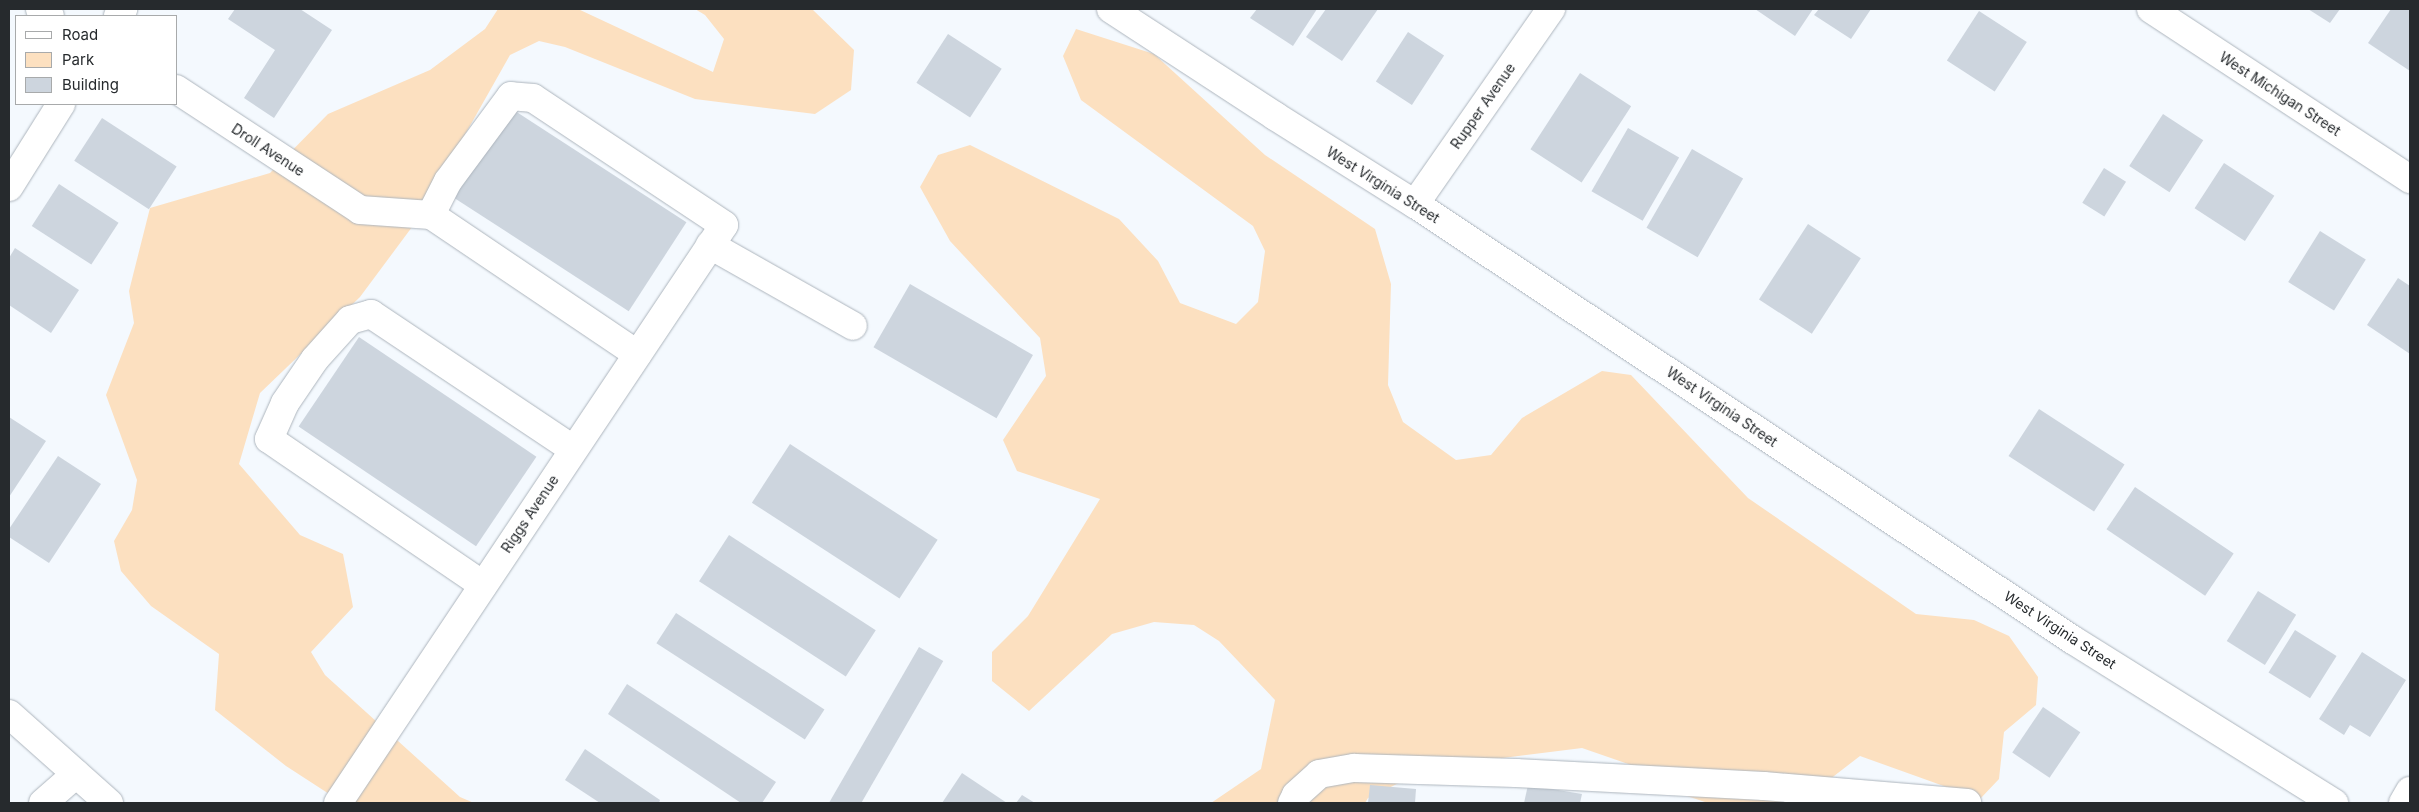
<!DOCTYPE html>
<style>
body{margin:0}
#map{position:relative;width:2419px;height:812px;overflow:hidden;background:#f4f9fe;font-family:Inter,sans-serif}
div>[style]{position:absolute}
.green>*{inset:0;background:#fce0c0}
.building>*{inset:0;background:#cdd5de;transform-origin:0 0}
.roads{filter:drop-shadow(0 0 1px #adb5bd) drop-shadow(0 0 1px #adb5bd)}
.minor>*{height:28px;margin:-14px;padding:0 14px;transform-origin:14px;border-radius:14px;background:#fff}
.major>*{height:28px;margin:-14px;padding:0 14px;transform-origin:14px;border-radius:14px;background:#fff}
span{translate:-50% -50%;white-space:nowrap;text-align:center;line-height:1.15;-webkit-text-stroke:5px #fff;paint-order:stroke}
.street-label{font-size:14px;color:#262a2d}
.frame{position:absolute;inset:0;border:10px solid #262a2d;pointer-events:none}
.legend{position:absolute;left:15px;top:15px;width:162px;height:90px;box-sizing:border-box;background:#fff;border:1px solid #a8aaab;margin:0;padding:6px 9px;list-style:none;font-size:15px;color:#262a2d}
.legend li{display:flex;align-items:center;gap:10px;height:25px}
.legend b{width:25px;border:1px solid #a8aaab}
</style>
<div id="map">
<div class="green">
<div style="clip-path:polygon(498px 9px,578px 9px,713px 72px,724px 39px,705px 15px,695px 9px,812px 9px,854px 50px,851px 90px,815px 114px,695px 99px,565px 47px,539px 41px,510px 55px,415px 223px,360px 297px,260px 393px,239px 464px,300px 535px,343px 554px,353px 607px,311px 652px,325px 675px,460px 797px,474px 803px,343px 803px,286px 766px,215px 710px,219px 654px,151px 606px,121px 571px,114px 541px,132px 510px,137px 480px,106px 395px,134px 323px,129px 291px,150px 208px,270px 173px,328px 114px,430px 70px,485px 29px)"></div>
<div style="clip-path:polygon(1076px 29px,1154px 54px,1265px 155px,1375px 229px,1391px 284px,1388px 385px,1403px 422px,1456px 460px,1491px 455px,1522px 418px,1602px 371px,1631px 375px,1748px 498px,1916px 614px,1974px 620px,2009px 636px,2038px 677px,2036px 705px,2004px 732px,1999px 779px,1980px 799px,1860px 756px,1799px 803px,1708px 803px,1657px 786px,1634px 766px,1582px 748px,1432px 767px,1368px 798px,1365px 803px,1211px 803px,1261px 769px,1275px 700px,1219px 641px,1194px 625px,1154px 622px,1112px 634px,1029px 711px,992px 681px,992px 652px,1028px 616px,1100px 499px,1017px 471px,1003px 440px,1046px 376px,1040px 338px,950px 241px,920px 187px,938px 155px,970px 145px,1119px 219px,1158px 261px,1180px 303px,1236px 324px,1258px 302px,1265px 251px,1253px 226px,1081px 100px,1063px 56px)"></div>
</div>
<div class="building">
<div style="clip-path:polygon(235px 9px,300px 9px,332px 30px,274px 118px,244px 98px,275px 50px,228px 19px)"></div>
<div style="clip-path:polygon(1257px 9px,1317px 9px,1293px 46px,1250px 18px)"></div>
<div style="clip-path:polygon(1326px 9px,1378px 9px,1342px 61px,1306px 37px)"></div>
<div style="clip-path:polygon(1755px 9px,1813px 9px,1795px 36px)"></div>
<div style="clip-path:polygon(1819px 9px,1871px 9px,1851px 39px,1814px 15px)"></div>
<div style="clip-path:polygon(2308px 9px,2340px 9px,2330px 23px)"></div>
<div style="clip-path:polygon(2391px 9px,2410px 9px,2410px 71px,2368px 43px)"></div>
<div style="left:1979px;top:11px;width:57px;height:59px;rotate:33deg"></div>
<div style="left:1408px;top:32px;width:43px;height:59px;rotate:33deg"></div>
<div style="left:948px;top:34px;width:64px;height:58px;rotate:33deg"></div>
<div style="left:1580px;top:73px;width:61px;height:91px;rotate:33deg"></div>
<div style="left:512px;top:109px;width:208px;height:106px;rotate:33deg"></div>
<div style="left:2163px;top:114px;width:48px;height:62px;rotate:33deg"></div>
<div style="left:102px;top:118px;width:89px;height:51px;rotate:33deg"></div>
<div style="left:1628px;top:128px;width:59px;height:73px;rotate:30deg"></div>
<div style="left:1692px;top:149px;width:59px;height:91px;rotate:30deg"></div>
<div style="left:2224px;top:163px;width:60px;height:54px;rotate:33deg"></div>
<div style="left:2104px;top:168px;width:26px;height:41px;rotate:32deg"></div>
<div style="left:59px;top:184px;width:71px;height:50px;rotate:33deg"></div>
<div style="left:1808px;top:224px;width:63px;height:90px;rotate:33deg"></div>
<div style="left:2320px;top:231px;width:54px;height:60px;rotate:32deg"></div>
<div style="clip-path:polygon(15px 248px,79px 290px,51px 333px,9px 305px,9px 258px)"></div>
<div style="clip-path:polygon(2398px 278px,2410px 286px,2410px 354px,2367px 325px)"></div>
<div style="left:910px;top:284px;width:142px;height:73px;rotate:30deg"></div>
<div style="left:359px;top:337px;width:214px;height:108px;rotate:34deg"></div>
<div style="left:2039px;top:409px;width:102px;height:56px;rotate:33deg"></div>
<div style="clip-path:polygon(9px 417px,46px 441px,9px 497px)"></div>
<div style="left:790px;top:444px;width:176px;height:70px;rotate:33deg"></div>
<div style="clip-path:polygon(58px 456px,101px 484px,49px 563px,9px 537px,9px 529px)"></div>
<div style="left:2135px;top:487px;width:119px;height:51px;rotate:34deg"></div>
<div style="left:729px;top:535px;width:175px;height:55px;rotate:33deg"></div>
<div style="left:2258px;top:591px;width:45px;height:59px;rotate:32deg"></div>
<div style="left:676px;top:613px;width:177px;height:36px;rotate:33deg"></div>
<div style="left:2295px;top:630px;width:49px;height:50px;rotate:32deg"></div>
<div style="left:919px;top:647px;width:28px;height:181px;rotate:30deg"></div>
<div style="clip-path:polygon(2362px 652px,2406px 680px,2370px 737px,2350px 725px,2344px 735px,2319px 719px)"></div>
<div style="clip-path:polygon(627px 684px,776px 782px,762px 803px,741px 803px,608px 714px)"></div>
<div style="left:2043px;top:707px;width:45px;height:55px;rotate:34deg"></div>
<div style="clip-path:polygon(585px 749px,660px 800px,659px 803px,600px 803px,565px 780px)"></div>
<div style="clip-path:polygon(962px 773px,1007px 803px,942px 803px)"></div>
<div style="clip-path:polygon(1370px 785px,1416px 789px,1415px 803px,1368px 803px)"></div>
<div style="clip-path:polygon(1528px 785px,1582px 794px,1580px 803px,1524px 803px)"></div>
<div style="clip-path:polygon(1022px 795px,1035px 803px,1016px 803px)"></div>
</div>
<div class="roads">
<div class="minor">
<div style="left:40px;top:9px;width:12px;rotate:35deg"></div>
<div style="left:1111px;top:9px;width:196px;rotate:33.1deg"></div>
<div style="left:1275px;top:116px;width:165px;rotate:32.2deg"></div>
<div style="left:1415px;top:204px;width:789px;rotate:33.53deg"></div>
<div style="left:2073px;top:640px;width:308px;rotate:32deg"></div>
<div style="left:2151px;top:9px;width:310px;rotate:33.3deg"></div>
<div style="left:118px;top:16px;width:9px;rotate:-54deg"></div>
<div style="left:176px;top:89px;width:220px;rotate:33.3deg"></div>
<div style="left:360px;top:210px;width:71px;rotate:4deg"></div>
<div style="left:9px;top:187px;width:98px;rotate:-57.9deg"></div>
<div style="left:1415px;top:204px;width:238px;rotate:-55.1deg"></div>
<div style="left:710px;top:245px;width:164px;rotate:29.5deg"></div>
<div style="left:483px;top:585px;width:259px;rotate:-145.7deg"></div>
<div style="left:269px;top:439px;width:39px;rotate:-66deg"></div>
<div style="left:285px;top:403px;width:53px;rotate:-55.7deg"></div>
<div style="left:315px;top:359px;width:52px;rotate:-48.1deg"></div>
<div style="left:350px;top:320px;width:22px;rotate:-16deg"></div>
<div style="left:371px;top:314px;width:243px;rotate:33.8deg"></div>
<div style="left:43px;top:803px;width:44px;rotate:-41.3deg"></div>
<div style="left:338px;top:803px;width:695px;rotate:-56.26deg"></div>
<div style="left:724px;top:225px;width:229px;rotate:-146.4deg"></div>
<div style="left:533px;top:98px;width:22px;rotate:-175deg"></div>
<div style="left:511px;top:96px;width:106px;rotate:126.5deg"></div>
<div style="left:448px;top:181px;width:38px;rotate:117deg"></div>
<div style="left:431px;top:215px;width:249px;rotate:34deg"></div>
<div style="left:1292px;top:803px;width:9px;rotate:-63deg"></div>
<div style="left:1296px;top:795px;width:31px;rotate:-42deg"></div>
<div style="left:1319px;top:774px;width:36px;rotate:-10deg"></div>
<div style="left:1354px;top:768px;width:162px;rotate:1.8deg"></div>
<div style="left:1516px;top:773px;width:248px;rotate:3deg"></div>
<div style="left:1764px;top:786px;width:204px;rotate:4.8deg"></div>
<div style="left:2403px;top:803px;width:14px;rotate:-60deg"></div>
</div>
<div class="major">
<div style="left:9px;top:714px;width:134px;rotate:41.7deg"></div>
</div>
</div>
<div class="street-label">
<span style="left:2280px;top:94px;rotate:33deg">West Michigan Street</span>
<span style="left:1483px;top:106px;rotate:-55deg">Rupper Avenue</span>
<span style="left:268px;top:150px;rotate:33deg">Droll Avenue</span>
<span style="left:1383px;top:185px;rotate:32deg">West Virginia Street</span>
<span style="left:1722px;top:407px;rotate:34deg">West Virginia Street</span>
<span style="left:530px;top:514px;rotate:-56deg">Riggs Avenue</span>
<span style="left:2060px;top:630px;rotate:33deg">West Virginia Street</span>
</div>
<div class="frame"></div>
<ul class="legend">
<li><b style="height:6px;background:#fff"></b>Road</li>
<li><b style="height:14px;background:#fce0c0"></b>Park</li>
<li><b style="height:14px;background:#cdd5de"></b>Building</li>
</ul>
</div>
